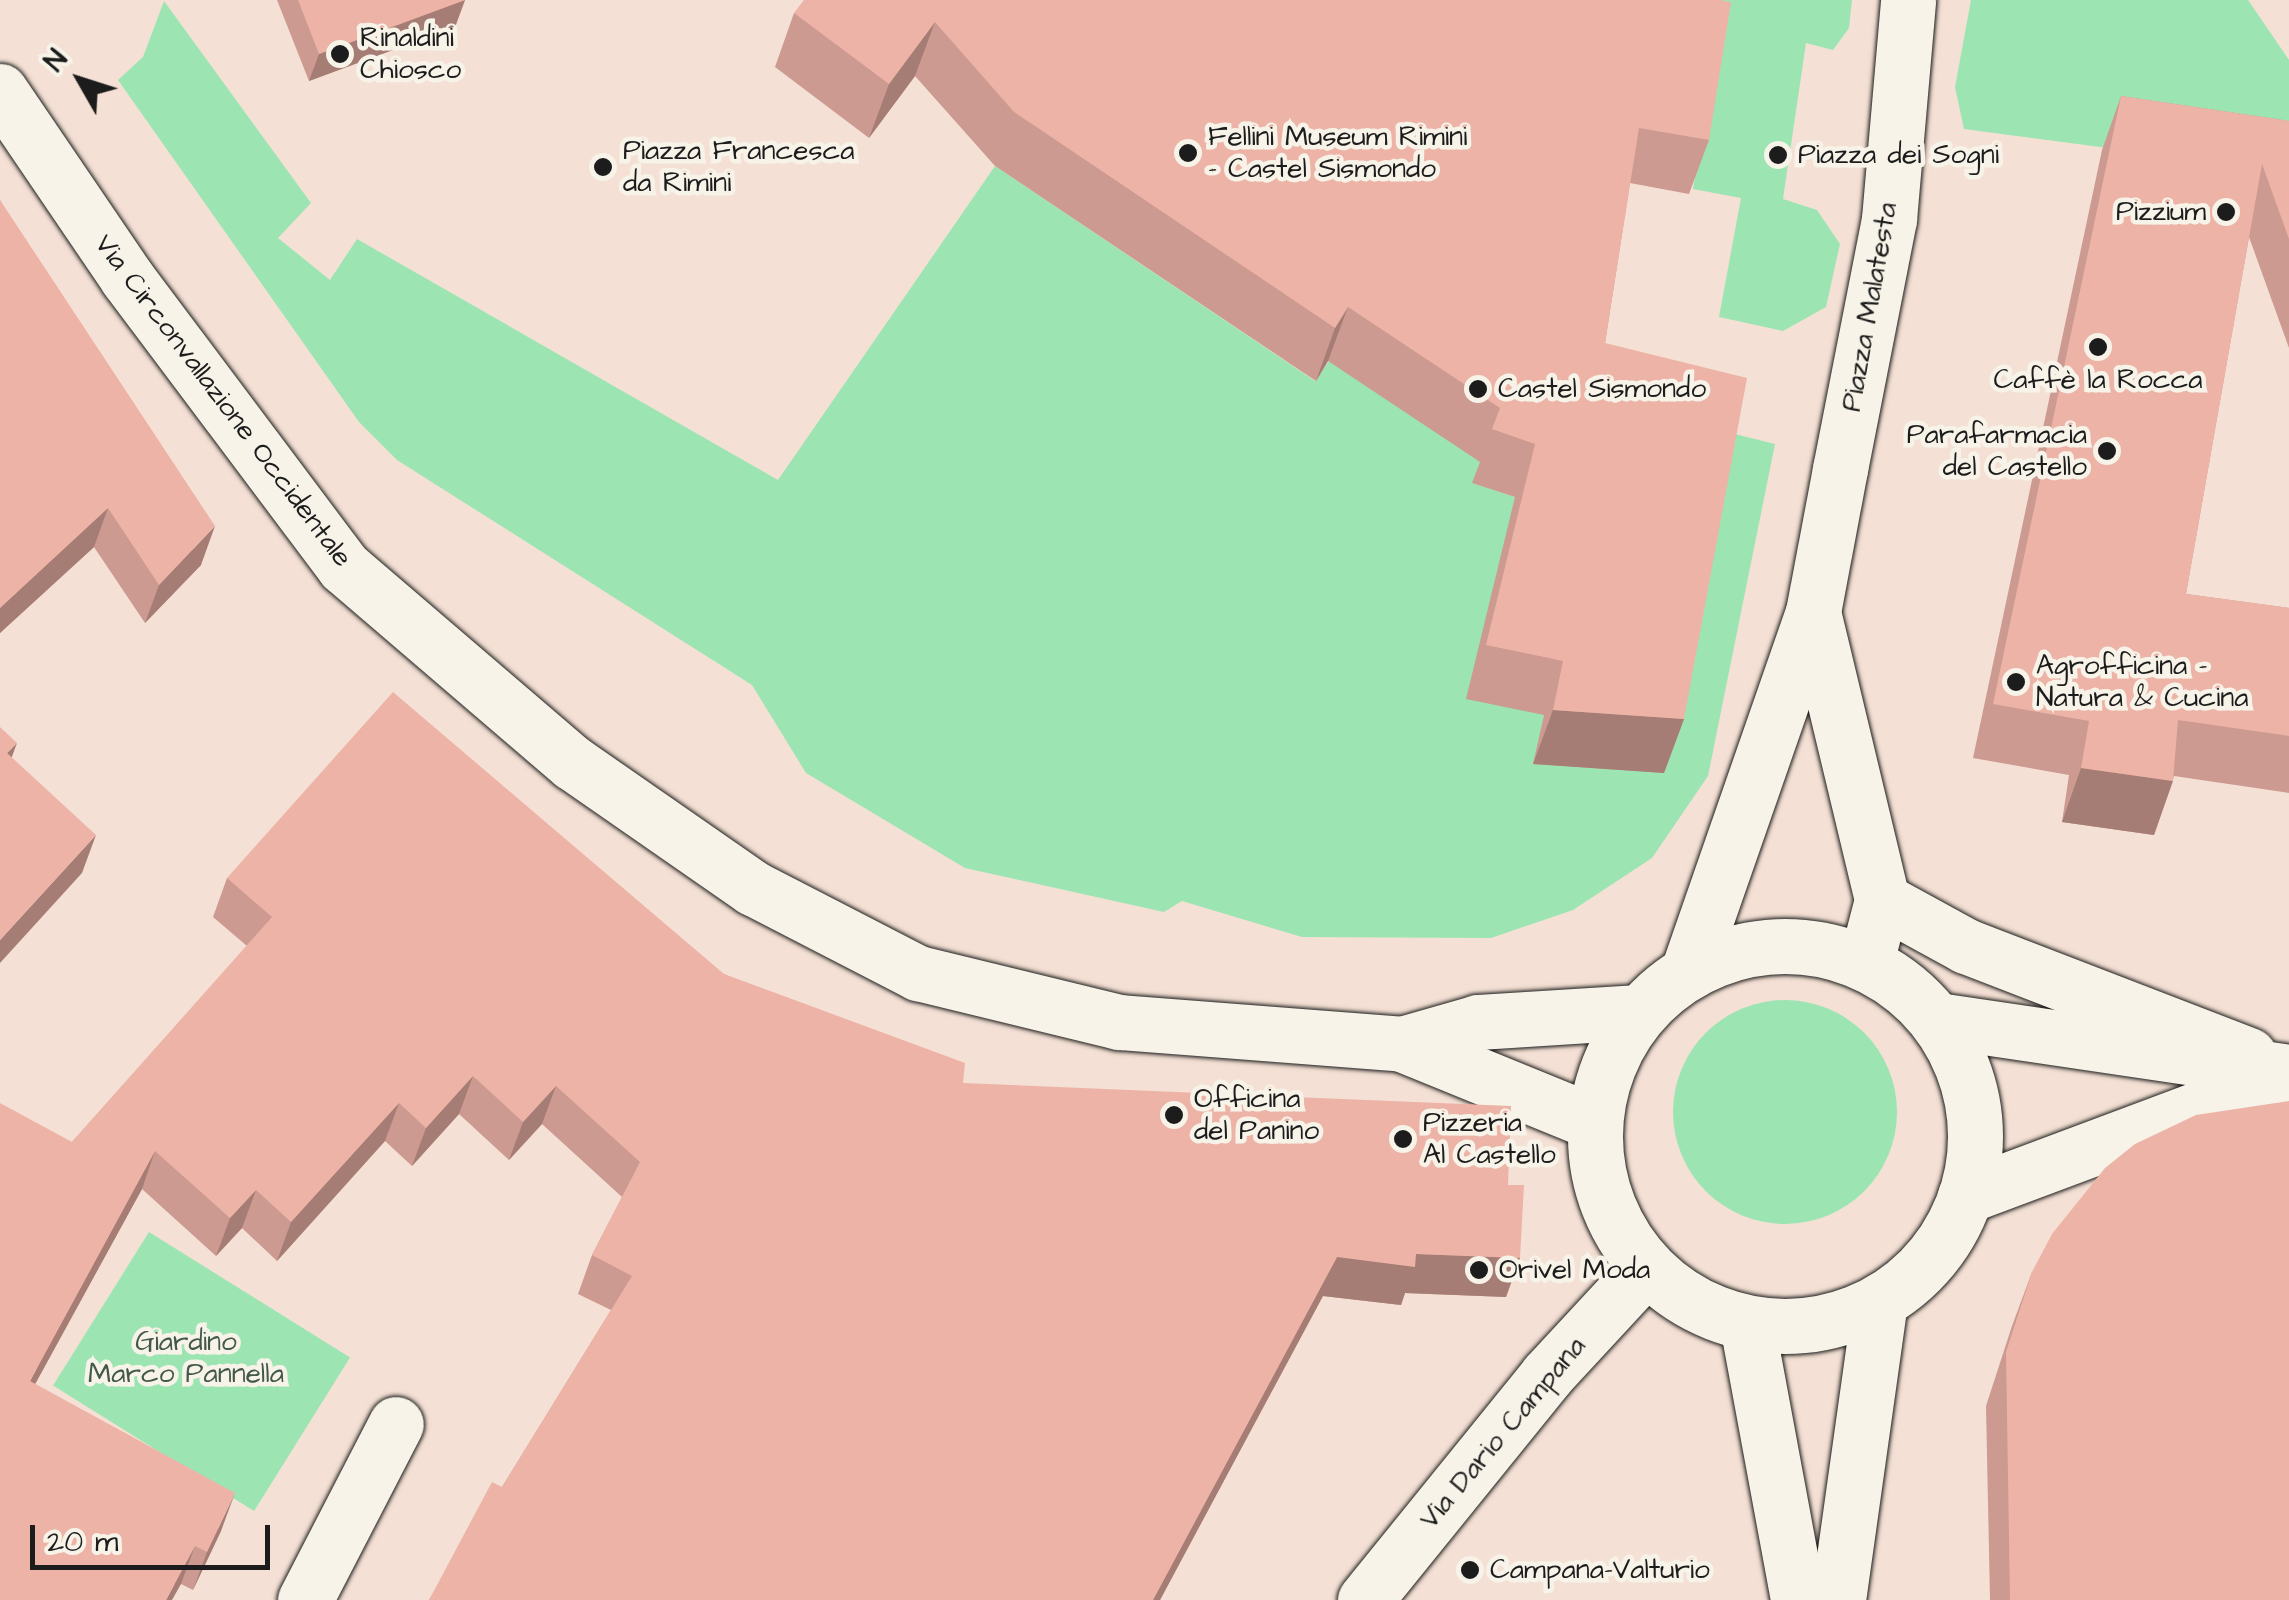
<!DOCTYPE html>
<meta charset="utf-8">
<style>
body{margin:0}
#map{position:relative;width:2289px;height:1600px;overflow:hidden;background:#f4e0d4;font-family:"Architects Daughter",sans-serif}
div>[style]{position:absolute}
.green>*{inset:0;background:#9ce5b3;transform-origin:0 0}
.round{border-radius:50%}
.roads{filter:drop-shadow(0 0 2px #1c1c1c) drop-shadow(0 0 2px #1c1c1c)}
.pedestrian>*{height:55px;margin:-27.5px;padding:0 27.5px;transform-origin:27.5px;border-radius:27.5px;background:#f7f3e8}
.minor>*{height:55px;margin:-27.5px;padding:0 27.5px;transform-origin:27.5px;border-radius:27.5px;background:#f7f3e8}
.tertiary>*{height:55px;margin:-27.5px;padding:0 27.5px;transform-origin:27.5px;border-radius:27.5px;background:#f7f3e8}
.tertiary>.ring{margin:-27.5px;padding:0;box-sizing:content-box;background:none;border:55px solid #f7f3e8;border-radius:50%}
.wall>*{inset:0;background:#cc9a90}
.shaded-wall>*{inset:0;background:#a67d75}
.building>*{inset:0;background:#edb3a7}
.dots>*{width:28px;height:28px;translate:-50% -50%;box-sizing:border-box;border:5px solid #f7f3e8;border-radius:50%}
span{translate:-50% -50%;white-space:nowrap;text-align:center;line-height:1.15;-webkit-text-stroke:9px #f7f3e8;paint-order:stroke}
.poi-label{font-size:28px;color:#1c1c1c}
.left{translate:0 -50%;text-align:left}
.right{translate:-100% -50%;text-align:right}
.street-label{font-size:28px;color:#1c1c1c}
.park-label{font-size:28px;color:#425849}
.north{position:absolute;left:30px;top:30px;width:100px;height:100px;-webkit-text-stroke:8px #f7f3e8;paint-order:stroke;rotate:309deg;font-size:28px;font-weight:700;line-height:40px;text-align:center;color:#1c1c1c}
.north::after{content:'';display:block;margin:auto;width:35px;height:45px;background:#1c1c1c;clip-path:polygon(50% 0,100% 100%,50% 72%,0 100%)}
.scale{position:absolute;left:30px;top:1525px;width:240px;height:45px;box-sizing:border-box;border:5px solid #1c1c1c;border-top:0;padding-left:12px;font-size:30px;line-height:35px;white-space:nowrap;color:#1c1c1c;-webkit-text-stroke:8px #f7f3e8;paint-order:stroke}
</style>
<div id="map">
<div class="green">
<div style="clip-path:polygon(1482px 0,1852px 0,1849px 28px,1833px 50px,1806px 43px,1783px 199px,1817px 210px,1840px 244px,1826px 307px,1783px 331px,1719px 317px,1741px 198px,1693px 189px,1714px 51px)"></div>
<div style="clip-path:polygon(1971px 0,2248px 0,2289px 60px,2289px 172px,1964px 129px,1955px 87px)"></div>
<div style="clip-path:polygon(164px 1px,311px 203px,278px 238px,330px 280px,357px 239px,778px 480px,995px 166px,1315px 381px,1329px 361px,1481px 462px,1473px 483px,1515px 497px,1544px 715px,1534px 764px,1727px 432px,1775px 444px,1708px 776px,1652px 858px,1573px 910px,1491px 938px,1302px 937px,1182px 901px,1164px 912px,965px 868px,806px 773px,752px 685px,397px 460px,359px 422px,118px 80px,143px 57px)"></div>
<div class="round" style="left:1673px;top:1000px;width:224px;height:224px"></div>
<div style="left:149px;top:1232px;width:237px;height:181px;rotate:32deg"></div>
</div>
<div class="roads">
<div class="pedestrian">
<div style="left:1840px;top:469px;width:255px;rotate:-78.9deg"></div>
<div style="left:1889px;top:219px;width:220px;rotate:-85deg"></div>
</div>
<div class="minor">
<div style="left:1813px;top:612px;width:296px;rotate:76.5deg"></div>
<div style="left:1882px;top:900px;width:64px;rotate:104.5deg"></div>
<div style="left:1882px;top:900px;width:96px;rotate:28.7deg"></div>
<div style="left:1966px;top:946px;width:303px;rotate:21.1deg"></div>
<div style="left:1688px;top:971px;width:380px;rotate:-70.8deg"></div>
<div style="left:1813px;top:612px;width:146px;rotate:-79.3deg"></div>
<div style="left:305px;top:1600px;width:198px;rotate:-62.7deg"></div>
<div style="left:1365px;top:1600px;width:289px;rotate:-51deg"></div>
<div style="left:1547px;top:1375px;width:144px;rotate:-47.2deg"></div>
</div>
<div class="tertiary">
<div style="left:0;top:91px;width:226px;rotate:55.8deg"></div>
<div style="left:127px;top:278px;width:361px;rotate:53.1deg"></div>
<div style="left:344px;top:567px;width:301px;rotate:40.6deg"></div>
<div style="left:573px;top:763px;width:219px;rotate:34.8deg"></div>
<div style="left:753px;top:888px;width:186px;rotate:27.3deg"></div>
<div style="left:918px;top:973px;width:207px;rotate:13.7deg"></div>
<div style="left:1119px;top:1022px;width:284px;rotate:4.4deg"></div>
<div style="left:1402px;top:1044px;width:206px;rotate:22.2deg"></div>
<div class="ring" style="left:1595px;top:946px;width:325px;height:325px"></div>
<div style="left:1937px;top:1020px;width:356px;rotate:8.4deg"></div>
<div style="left:1402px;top:1044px;width:79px;rotate:-16.1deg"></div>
<div style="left:1478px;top:1022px;width:158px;rotate:-3.6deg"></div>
<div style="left:1965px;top:1196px;width:346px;rotate:-20.5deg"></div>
<div style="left:1747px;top:1324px;width:281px;rotate:79.5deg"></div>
<div style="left:1838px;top:1600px;width:302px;rotate:-82deg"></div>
</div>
</div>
<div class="wall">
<div style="clip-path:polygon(277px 0,465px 0,455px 27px,309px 81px)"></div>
<div style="clip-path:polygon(1720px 0,1709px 140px,1689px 194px,1630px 183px,1605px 343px,1684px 719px,1664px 773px,1533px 764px,1544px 715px,1466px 699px,1515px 497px,1472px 483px,1480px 462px,1328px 361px,1316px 381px,995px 166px,915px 76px,869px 138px,775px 67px,794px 13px)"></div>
<div style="clip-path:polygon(2121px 96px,2289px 121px,2289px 348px,2249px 237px,2186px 594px,2289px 608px,2289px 793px,2174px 776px,2154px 835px,2062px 822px,2069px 775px,1973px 758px,2102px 150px)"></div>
<div style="clip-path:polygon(0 200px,201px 565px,145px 623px,94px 547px,0 633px)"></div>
<div style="clip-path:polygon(227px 878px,724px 974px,963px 1083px,1508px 1185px,1520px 1258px,1506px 1297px,1405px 1293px,1401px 1305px,1323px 1296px,1160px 1600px,429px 1600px,502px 1487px,611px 1310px,578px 1294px,592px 1255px,622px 1197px,542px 1124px,509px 1160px,459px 1114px,412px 1166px,385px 1141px,277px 1261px,242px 1228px,216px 1256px,142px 1189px,35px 1384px,221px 1531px,193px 1590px,181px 1584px,0 1600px,72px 1142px,247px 946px,213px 917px)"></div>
<div style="clip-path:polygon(2032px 1272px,2289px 1600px,1990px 1600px,1986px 1406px,2012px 1326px)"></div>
</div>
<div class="shaded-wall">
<div style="clip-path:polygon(465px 0,455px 27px,309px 81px,319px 54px)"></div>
<div style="clip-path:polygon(935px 22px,915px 76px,869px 138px,889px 84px)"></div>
<div style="clip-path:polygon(1348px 307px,1328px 361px,1316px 381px,1335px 328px)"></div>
<div style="clip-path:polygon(108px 508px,94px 547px,0 633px,0 608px)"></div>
<div style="clip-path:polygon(215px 526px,201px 565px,145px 623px,159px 585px)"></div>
<div style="clip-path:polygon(1553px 710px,1684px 719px,1664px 773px,1533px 764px)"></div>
<div style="clip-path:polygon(17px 743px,3px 781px,7px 753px)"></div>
<div style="clip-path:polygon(2081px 768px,2173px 781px,2154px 835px,2062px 822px)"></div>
<div style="clip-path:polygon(96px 835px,82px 873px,0 963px,0 940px)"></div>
<div style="clip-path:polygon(473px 1076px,459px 1114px,412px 1166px,426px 1128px)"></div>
<div style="clip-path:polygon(556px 1086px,542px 1124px,509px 1160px,523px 1122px)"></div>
<div style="clip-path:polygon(399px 1103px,385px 1141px,277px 1261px,291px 1222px)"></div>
<div style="clip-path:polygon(155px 1151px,142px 1189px,16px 1419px,30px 1381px)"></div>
<div style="clip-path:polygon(256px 1190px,242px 1228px,216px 1256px,230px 1218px)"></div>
<div style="clip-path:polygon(1416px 1254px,1520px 1258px,1506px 1297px,1405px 1293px,1401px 1305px,1323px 1296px,1160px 1600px,1153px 1600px,1337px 1257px)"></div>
<div style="clip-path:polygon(235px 1493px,221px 1531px,193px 1590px,207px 1552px)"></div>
<div style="clip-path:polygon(195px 1546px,181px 1584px,172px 1600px,166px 1600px)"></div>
</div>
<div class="building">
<div style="clip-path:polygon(298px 0,465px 0,319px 54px)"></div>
<div style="clip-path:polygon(804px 0,1720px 0,1731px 2px,1709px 140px,1639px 128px,1605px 343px,1747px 378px,1684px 719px,1553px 710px,1563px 661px,1486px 645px,1535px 444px,1492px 429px,1500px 408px,1348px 307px,1335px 328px,1014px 112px,935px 22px,889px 84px,794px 13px)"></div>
<div style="clip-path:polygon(2121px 96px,2289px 121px,2289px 239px,2262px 164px,2186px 594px,2289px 608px,2289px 736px,2178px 720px,2173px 781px,2081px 768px,2089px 721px,1993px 704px)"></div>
<div style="clip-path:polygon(0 200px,215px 526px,159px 585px,108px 508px,0 608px)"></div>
<div style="clip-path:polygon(393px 692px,724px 974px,965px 1063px,963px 1083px,1511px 1106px,1508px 1185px,1524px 1185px,1520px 1258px,1416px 1254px,1415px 1267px,1337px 1257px,1153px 1600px,429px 1600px,492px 1482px,502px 1487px,632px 1276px,592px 1255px,640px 1162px,556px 1086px,523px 1122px,473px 1076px,426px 1128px,399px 1103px,291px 1222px,256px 1190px,230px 1218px,155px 1151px,30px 1381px,235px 1493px,207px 1552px,195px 1546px,166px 1600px,0 1600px,0 1103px,72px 1142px,272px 917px,227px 878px)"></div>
<div style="clip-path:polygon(0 727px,17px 743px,7px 753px,96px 835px,0 940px)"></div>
<div style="clip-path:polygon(2289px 1101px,2289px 1600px,2010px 1600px,2006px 1352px,2032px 1272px,2052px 1234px,2105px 1168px,2135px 1144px,2196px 1115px)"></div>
</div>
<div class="dots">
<div style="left:340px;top:54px;background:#1c1c1c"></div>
<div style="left:1188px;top:153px;background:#1c1c1c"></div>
<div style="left:1778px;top:155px;background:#1c1c1c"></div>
<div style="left:603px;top:167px;background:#1c1c1c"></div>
<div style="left:2226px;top:212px;background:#1c1c1c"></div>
<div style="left:2098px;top:347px;background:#1c1c1c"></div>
<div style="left:1478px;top:389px;background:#1c1c1c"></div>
<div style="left:2107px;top:451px;background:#1c1c1c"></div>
<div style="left:2016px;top:682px;background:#1c1c1c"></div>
<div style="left:1174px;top:1115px;background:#1c1c1c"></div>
<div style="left:1403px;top:1139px;background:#1c1c1c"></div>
<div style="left:1479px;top:1270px;background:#1c1c1c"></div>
<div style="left:1470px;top:1570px;background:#1c1c1c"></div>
</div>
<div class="poi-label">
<span class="left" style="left:360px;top:54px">Rinaldini<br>Chiosco</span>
<span class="left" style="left:1208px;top:153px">Fellini Museum Rimini<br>- Castel Sismondo</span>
<span class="left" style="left:623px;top:167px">Piazza Francesca<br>da Rimini</span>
<span class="left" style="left:1798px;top:155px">Piazza dei Sogni</span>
<span class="right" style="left:2206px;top:212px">Pizzium</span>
<span style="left:2098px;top:380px">Caffè la Rocca</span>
<span class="left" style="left:1498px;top:389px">Castel Sismondo</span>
<span class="right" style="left:2087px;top:451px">Parafarmacia<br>del Castello</span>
<span class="left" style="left:2036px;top:682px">Agrofficina -<br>Natura &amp; Cucina</span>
<span class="left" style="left:1194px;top:1115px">Officina<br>del Panino</span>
<span class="left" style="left:1423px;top:1139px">Pizzeria<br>Al Castello</span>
<span class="left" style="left:1499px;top:1270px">Orivel Moda</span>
<span class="left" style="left:1490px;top:1570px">Campana-Valturio</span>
</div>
<div class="street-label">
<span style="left:1870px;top:307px;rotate:-80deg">Piazza Malatesta</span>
<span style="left:223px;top:401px;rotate:53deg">Via Circonvallazione Occidentale</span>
<span style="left:1503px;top:1433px;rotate:-50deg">Via Dario Campana</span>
</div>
<div class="park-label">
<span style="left:186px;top:1358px">Giardino<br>Marco Pannella</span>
</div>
<div class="north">N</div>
<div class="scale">20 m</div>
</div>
